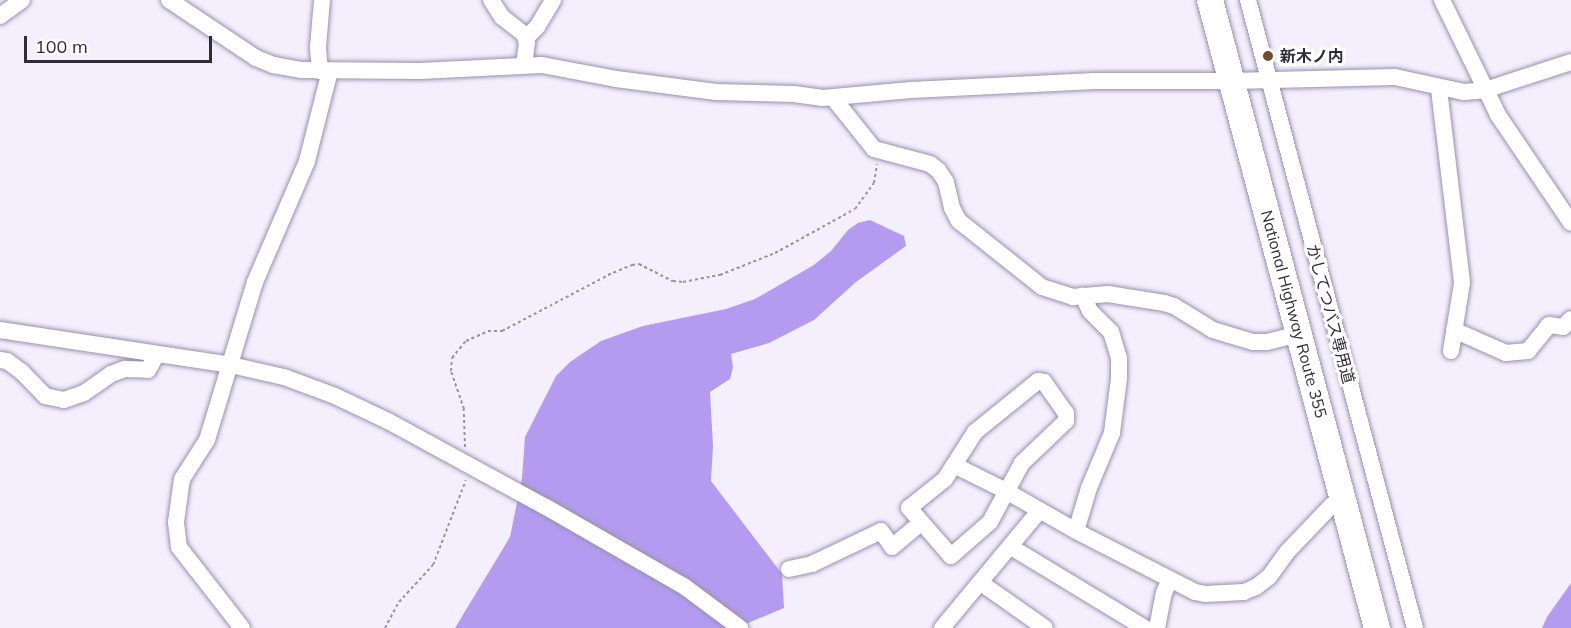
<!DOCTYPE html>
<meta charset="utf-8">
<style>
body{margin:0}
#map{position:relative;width:1571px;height:628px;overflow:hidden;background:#f3effd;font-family:Mulish,"Noto Sans JP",sans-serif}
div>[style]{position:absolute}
.forest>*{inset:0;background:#b49bef}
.path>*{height:2px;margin-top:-1px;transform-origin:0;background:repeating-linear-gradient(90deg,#9794a1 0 3px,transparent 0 6px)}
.roads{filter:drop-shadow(0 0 2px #9890ae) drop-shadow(0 0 2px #9890ae)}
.minor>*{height:16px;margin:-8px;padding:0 8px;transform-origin:8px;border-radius:8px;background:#fff}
.highway>*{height:26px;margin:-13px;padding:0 13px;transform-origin:13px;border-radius:13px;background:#fff}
.dots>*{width:16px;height:16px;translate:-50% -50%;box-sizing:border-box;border:3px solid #fff;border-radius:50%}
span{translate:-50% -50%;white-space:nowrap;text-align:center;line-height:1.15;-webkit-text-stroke:6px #fff;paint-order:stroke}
.poi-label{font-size:16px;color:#2f2c38;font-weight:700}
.left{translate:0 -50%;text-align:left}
.street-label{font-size:16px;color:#2f2c38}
.scale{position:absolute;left:24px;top:36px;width:188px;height:27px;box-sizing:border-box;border:3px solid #2f2c38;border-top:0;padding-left:8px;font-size:18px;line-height:21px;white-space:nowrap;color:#2f2c38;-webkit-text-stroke:4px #fff;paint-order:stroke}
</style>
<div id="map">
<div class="forest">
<div style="clip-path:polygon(870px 220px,904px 236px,906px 246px,856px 282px,814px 320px,769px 343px,731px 354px,733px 367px,730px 379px,710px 392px,713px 446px,711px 481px,782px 574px,784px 608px,736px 628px,455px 628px,510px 537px,522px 478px,525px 437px,556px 376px,570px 362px,601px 341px,643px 326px,726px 309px,755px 299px,814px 265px,831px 251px,848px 230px,858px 223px)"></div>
<div style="clip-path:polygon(1571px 583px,1571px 628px,1542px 628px,1547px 617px)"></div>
</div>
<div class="path">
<div style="left:465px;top:447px;width:38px;rotate:-92deg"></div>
<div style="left:464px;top:409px;width:40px;rotate:-108.9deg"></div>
<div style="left:451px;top:371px;width:13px;rotate:-86deg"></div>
<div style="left:452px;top:358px;width:22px;rotate:-51deg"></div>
<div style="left:466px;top:341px;width:24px;rotate:-24deg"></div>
<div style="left:488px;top:331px;width:14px"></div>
<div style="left:502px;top:331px;width:120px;rotate:-27.8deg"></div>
<div style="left:608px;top:275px;width:26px;rotate:-23deg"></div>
<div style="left:632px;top:265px;width:7px;rotate:-8deg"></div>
<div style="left:639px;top:264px;width:38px;rotate:27deg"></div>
<div style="left:673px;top:281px;width:10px;rotate:6deg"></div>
<div style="left:683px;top:282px;width:38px;rotate:-11deg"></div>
<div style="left:720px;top:275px;width:59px;rotate:-21.8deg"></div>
<div style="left:775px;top:253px;width:91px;rotate:-28.8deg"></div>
<div style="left:855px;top:209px;width:32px;rotate:-54deg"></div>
<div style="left:874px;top:183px;width:19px;rotate:-81deg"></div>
<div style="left:385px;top:628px;width:30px;rotate:-62deg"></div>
<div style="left:399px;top:602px;width:50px;rotate:-47.4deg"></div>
<div style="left:433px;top:565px;width:91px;rotate:-68.8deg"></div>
</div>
<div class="roads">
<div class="minor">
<div style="left:169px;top:0;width:105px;rotate:33.7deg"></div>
<div style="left:256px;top:58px;width:18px;rotate:22deg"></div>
<div style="left:273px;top:65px;width:28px;rotate:10deg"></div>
<div style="left:301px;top:70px;width:119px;rotate:0.5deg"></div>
<div style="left:420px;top:71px;width:122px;rotate:-2.8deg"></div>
<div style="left:542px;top:65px;width:75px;rotate:10.7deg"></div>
<div style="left:616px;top:79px;width:101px;rotate:7.4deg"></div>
<div style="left:716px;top:92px;width:78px;rotate:1.5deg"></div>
<div style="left:794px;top:94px;width:29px;rotate:8deg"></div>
<div style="left:823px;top:98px;width:88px;rotate:-5.2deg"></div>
<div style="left:911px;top:90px;width:184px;rotate:-2.8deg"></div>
<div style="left:1095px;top:81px;width:137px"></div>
<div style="left:1232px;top:81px;width:163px;rotate:-1.4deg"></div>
<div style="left:1395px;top:77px;width:71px;rotate:12.3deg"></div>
<div style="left:1464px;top:92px;width:21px;rotate:-5deg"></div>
<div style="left:1485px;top:90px;width:90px;rotate:-18deg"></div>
<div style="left:491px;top:0;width:20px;rotate:57deg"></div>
<div style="left:502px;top:17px;width:28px;rotate:38deg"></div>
<div style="left:524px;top:34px;width:9px;rotate:72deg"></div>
<div style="left:527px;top:43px;width:22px;rotate:98deg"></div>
<div style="left:1248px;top:0;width:650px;rotate:75.11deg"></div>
<div style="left:1442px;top:0;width:128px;rotate:64deg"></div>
<div style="left:1498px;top:115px;width:130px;rotate:55.9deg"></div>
<div style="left:0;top:16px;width:27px;rotate:-36deg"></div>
<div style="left:526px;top:38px;width:16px;rotate:-45deg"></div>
<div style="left:537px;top:27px;width:31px;rotate:-59deg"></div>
<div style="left:320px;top:71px;width:24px;rotate:-95deg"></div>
<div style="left:318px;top:47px;width:47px;rotate:-85.1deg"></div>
<div style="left:1439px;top:89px;width:195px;rotate:83.2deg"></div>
<div style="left:1462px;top:283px;width:69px;rotate:99.2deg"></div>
<div style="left:834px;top:99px;width:64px;rotate:51.3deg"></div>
<div style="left:874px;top:149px;width:58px;rotate:15deg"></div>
<div style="left:930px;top:164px;width:10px;rotate:37deg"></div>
<div style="left:938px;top:170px;width:14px;rotate:56deg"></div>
<div style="left:946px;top:182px;width:27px;rotate:77deg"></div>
<div style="left:952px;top:208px;width:15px;rotate:62deg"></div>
<div style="left:959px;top:221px;width:106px;rotate:38.5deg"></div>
<div style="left:1042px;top:287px;width:33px;rotate:18deg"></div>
<div style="left:1073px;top:297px;width:35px;rotate:-5deg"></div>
<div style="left:1108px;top:294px;width:57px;rotate:9.1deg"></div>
<div style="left:1164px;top:303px;width:10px;rotate:17deg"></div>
<div style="left:1174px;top:306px;width:46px;rotate:31.6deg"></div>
<div style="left:1213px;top:330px;width:42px;rotate:16.7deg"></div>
<div style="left:1253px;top:342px;width:14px"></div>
<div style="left:1267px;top:342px;width:34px;rotate:-14deg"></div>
<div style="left:0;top:330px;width:234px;rotate:8.6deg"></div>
<div style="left:231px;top:365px;width:54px;rotate:12.8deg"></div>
<div style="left:284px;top:377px;width:54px;rotate:20.4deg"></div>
<div style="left:335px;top:396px;width:59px;rotate:25.3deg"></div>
<div style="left:388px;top:421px;width:180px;rotate:28.6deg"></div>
<div style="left:546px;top:507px;width:160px;rotate:29.9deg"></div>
<div style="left:685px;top:587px;width:69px;rotate:36.7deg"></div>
<div style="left:1454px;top:330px;width:57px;rotate:23.9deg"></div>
<div style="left:1506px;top:353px;width:22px;rotate:-5deg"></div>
<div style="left:1528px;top:351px;width:33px;rotate:-51deg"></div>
<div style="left:1549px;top:325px;width:14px;rotate:8deg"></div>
<div style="left:1563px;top:327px;width:11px;rotate:-45deg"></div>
<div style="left:0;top:360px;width:7px;rotate:8deg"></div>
<div style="left:7px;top:361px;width:19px;rotate:36deg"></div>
<div style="left:22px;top:372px;width:33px;rotate:46deg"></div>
<div style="left:45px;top:396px;width:19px;rotate:12deg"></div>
<div style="left:64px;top:400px;width:21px;rotate:-19deg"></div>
<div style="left:84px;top:393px;width:33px;rotate:-35deg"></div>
<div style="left:111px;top:374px;width:15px;rotate:-20deg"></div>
<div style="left:125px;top:369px;width:23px;rotate:2deg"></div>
<div style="left:148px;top:370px;width:18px;rotate:-61deg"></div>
<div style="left:1038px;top:381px;width:6px;rotate:9deg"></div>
<div style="left:1044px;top:382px;width:38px;rotate:55deg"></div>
<div style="left:1066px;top:413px;width:8px;rotate:90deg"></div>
<div style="left:1066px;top:421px;width:61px;rotate:136.3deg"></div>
<div style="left:1022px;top:463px;width:67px;rotate:118.5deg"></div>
<div style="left:990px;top:522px;width:52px;rotate:138.9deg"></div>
<div style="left:951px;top:556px;width:64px;rotate:-131.2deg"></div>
<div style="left:909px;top:508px;width:46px;rotate:-38.9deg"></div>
<div style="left:945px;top:479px;width:56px;rotate:-57.4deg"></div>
<div style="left:975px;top:432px;width:81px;rotate:-39deg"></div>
<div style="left:954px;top:465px;width:58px;rotate:26.6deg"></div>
<div style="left:1006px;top:491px;width:81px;rotate:29.7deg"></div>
<div style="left:1076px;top:531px;width:134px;rotate:27.1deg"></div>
<div style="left:1195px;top:592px;width:10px;rotate:11deg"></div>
<div style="left:1205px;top:594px;width:39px;rotate:-3deg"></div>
<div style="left:1244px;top:592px;width:13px;rotate:-23deg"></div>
<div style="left:1256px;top:587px;width:16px;rotate:-38deg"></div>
<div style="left:1269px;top:577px;width:31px;rotate:-54deg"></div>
<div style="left:1287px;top:552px;width:65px;rotate:-46.2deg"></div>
<div style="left:1332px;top:505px;width:12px;rotate:-24deg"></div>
<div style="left:1076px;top:531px;width:45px;rotate:-73.2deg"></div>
<div style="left:1089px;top:488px;width:60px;rotate:-67.3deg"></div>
<div style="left:1112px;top:433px;width:55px;rotate:-82.7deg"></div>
<div style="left:1119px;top:378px;width:20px;rotate:-90deg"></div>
<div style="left:1119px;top:358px;width:27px;rotate:-107deg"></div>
<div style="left:1111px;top:332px;width:30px;rotate:-135deg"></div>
<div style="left:1090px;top:311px;width:17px;rotate:-115deg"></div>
<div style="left:1011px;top:547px;width:157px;rotate:31.2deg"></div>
<div style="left:789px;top:569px;width:24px;rotate:-12deg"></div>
<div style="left:812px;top:564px;width:76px;rotate:-25.6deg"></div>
<div style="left:881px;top:531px;width:19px;rotate:55deg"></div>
<div style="left:892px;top:547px;width:38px;rotate:-40deg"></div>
<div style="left:981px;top:583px;width:78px;rotate:35.1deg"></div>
<div style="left:242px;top:628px;width:103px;rotate:-127.9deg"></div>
<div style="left:179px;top:547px;width:25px;rotate:-97deg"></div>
<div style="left:176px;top:522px;width:43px;rotate:-82.1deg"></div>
<div style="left:182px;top:479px;width:46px;rotate:-57.3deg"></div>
<div style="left:207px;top:440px;width:165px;rotate:-73.1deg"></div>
<div style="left:255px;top:282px;width:132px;rotate:-66.7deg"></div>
<div style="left:307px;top:161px;width:93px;rotate:-75.7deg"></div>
<div style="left:942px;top:628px;width:153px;rotate:-50.3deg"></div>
<div style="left:1157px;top:628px;width:36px;rotate:-79deg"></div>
<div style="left:1164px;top:593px;width:15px;rotate:-67deg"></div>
</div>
<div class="highway">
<div style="left:1210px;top:0;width:650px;rotate:75.11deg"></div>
</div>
</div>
<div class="dots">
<div style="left:1268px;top:56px;background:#734d29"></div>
</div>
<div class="poi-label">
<span class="left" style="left:1280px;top:56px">新木ノ内</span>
</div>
<div class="street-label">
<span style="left:1294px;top:314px;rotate:75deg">National Highway Route 355</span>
<span style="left:1331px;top:314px;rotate:75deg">かしてつバス専用道</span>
</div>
<div class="scale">100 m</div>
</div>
